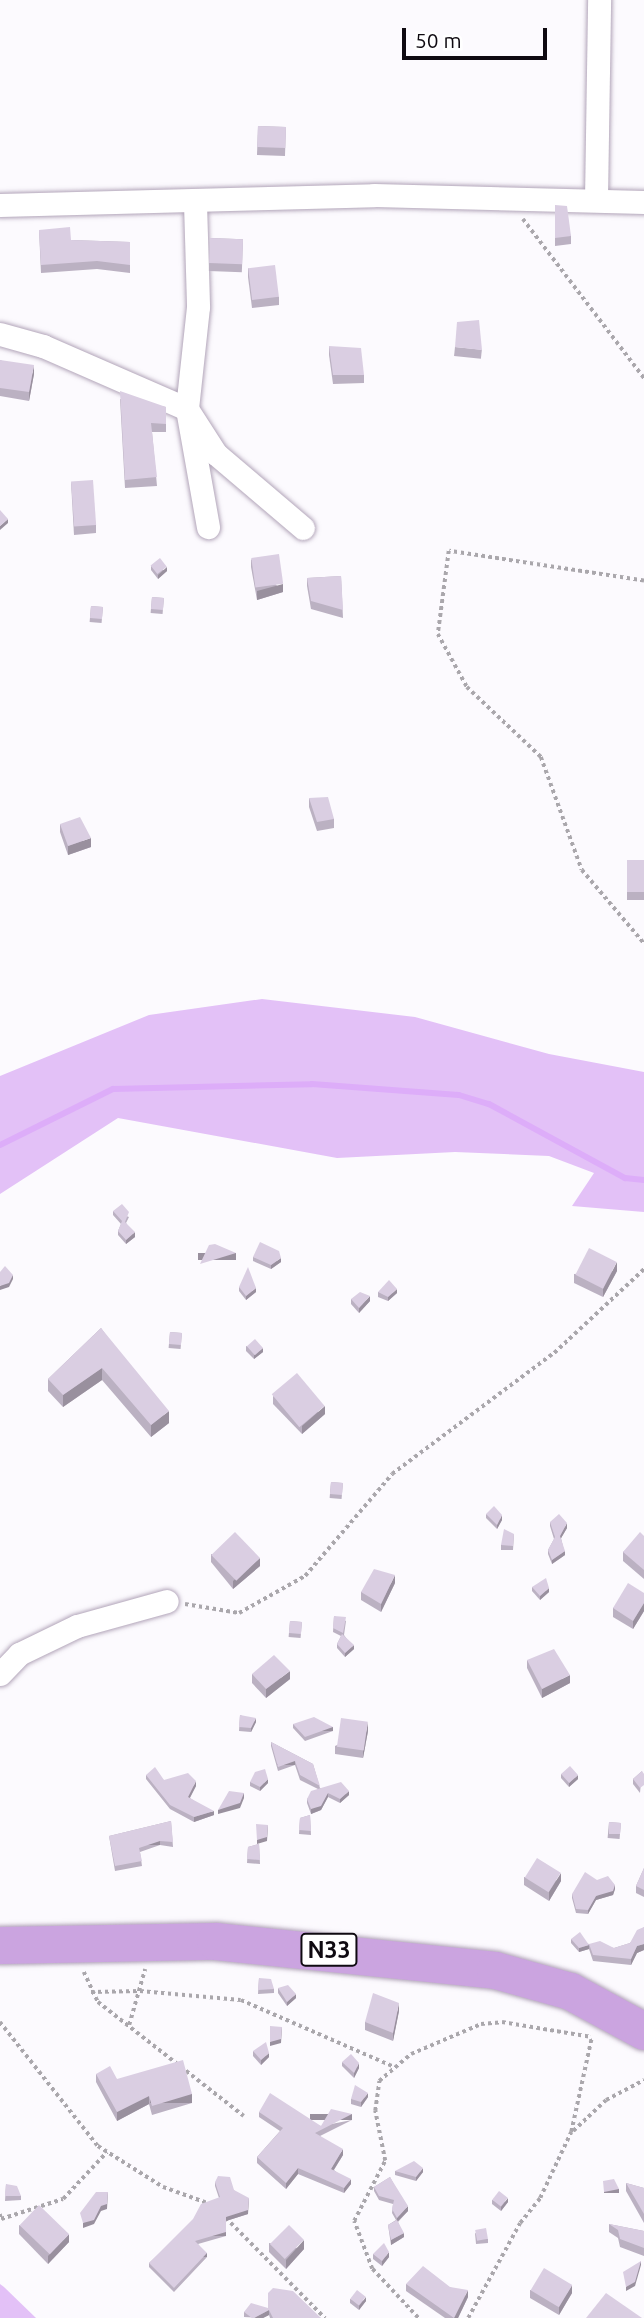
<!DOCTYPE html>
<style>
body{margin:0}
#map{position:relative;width:644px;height:2318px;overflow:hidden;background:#fcfafe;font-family:Ubuntu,sans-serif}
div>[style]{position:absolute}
.green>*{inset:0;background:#e3c1f7}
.stream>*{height:6px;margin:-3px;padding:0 3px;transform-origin:3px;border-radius:3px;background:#ddadf9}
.path>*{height:3.5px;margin-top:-1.75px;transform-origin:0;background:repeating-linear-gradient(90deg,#aaa7ac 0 3.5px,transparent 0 7px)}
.roads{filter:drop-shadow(0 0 2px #b2a5b9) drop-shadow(0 0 2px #b2a5b9)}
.street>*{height:23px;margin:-11.5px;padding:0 11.5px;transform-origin:11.5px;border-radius:11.5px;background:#fff}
.primary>*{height:37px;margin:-18.5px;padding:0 18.5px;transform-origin:18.5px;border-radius:18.5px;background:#cba4e0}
.wall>*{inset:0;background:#bbb1c2;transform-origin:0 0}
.shaded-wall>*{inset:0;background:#99909e;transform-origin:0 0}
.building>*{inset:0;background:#dacee2;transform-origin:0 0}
span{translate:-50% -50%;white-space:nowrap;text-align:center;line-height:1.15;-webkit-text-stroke:6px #fff;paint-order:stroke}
.shield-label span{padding:2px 5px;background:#fff;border:2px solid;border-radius:5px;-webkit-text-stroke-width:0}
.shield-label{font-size:23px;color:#0f0a11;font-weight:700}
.scale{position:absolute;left:402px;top:28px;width:145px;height:32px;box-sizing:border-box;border:4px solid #0f0a11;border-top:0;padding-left:9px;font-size:21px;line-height:24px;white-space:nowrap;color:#0f0a11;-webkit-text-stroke:5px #fff;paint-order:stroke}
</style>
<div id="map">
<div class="green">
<div style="clip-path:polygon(262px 999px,415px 1017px,549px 1054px,644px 1072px,644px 1212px,572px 1206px,594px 1173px,549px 1156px,455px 1152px,337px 1158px,118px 1118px,0 1194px,0 1076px,149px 1015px)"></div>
<div style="clip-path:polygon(0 2284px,4px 2287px,36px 2318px,0 2318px)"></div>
</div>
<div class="stream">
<div style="left:0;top:1145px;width:126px;rotate:-26.4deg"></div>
<div style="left:113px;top:1089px;width:199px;rotate:-1.4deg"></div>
<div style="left:312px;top:1084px;width:147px;rotate:4.3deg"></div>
<div style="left:459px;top:1095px;width:31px;rotate:17deg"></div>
<div style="left:489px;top:1104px;width:155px;rotate:28.6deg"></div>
<div style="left:625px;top:1178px;width:19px;rotate:6deg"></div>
</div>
<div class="path">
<div style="left:523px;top:219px;width:200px;rotate:52.7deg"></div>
<div style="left:644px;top:581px;width:197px;rotate:-171.3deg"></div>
<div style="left:449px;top:551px;width:84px;rotate:97.5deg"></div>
<div style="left:438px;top:634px;width:60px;rotate:61.3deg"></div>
<div style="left:467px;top:687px;width:102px;rotate:43.4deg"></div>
<div style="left:541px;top:757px;width:120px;rotate:70.1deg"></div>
<div style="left:582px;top:870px;width:96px;rotate:49.7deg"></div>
<div style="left:185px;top:1604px;width:55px;rotate:9.5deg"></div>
<div style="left:239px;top:1613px;width:76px;rotate:-29.3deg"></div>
<div style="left:305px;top:1576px;width:134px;rotate:-49.5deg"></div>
<div style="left:392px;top:1474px;width:202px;rotate:-36.8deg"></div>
<div style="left:554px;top:1353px;width:123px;rotate:-43deg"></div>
<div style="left:84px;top:1972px;width:33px;rotate:65deg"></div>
<div style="left:98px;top:2002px;width:185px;rotate:38deg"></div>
<div style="left:91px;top:1992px;width:49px;rotate:-1.2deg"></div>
<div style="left:140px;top:1991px;width:101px;rotate:5.1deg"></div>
<div style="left:241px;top:2000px;width:165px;rotate:23.6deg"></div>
<div style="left:0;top:2022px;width:158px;rotate:51.7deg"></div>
<div style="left:98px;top:2146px;width:77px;rotate:32.2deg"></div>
<div style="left:163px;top:2187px;width:50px;rotate:19.9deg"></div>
<div style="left:129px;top:2025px;width:58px;rotate:-74.1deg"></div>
<div style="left:573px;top:2131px;width:45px;rotate:-43.2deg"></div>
<div style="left:606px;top:2100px;width:43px;rotate:-27.8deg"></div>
<div style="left:0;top:2214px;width:5px;rotate:79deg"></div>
<div style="left:1px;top:2219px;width:65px;rotate:-17.9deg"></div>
<div style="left:63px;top:2199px;width:64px;rotate:-46.9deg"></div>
<div style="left:226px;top:2218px;width:141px;rotate:45.3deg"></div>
<div style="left:418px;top:2318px;width:67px;rotate:-133.2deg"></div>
<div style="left:372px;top:2269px;width:51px;rotate:-110.6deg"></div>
<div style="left:354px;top:2221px;width:68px;rotate:-62.7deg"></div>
<div style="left:385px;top:2161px;width:51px;rotate:-101.3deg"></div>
<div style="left:375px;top:2111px;width:30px;rotate:-82deg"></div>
<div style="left:379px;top:2081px;width:42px;rotate:-40.2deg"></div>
<div style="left:411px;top:2054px;width:76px;rotate:-23.2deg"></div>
<div style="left:481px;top:2024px;width:21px;rotate:-5deg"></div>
<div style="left:502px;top:2022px;width:91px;rotate:9.5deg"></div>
<div style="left:468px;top:2318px;width:108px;rotate:-61.3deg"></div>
<div style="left:520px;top:2223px;width:32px;rotate:-51deg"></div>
<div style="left:540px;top:2198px;width:73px;rotate:-64.8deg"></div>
<div style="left:571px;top:2132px;width:98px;rotate:-77.7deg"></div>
</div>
<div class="roads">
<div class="street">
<div style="left:596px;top:199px;width:199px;rotate:-89.1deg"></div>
<div style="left:195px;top:203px;width:104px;rotate:88.3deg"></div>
<div style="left:198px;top:307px;width:103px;rotate:96.2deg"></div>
<div style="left:187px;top:409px;width:120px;rotate:79.9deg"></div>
<div style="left:0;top:205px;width:374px;rotate:-1.5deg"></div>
<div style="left:374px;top:195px;width:270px;rotate:1.5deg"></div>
<div style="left:0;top:334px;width:45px;rotate:15.6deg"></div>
<div style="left:43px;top:346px;width:157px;rotate:23.6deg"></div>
<div style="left:187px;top:409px;width:54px;rotate:57.2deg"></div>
<div style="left:216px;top:454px;width:114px;rotate:40.4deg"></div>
<div style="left:0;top:1674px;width:28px;rotate:-46deg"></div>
<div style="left:19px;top:1654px;width:64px;rotate:-25.8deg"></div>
<div style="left:77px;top:1626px;width:93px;rotate:-15.5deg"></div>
</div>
<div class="primary">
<div style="left:0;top:1945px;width:215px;rotate:-1.1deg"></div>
<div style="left:215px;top:1941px;width:281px;rotate:5.9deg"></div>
<div style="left:495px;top:1970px;width:78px;rotate:15.6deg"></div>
<div style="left:570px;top:1991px;width:84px;rotate:28.4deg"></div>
</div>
</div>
<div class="wall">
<div style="left:258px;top:126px;width:28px;height:29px;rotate:2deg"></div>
<div style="clip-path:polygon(555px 205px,571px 236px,571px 244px,555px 246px)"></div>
<div style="clip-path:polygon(39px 230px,71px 240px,130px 242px,130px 273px,97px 269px,41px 273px)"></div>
<div style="left:210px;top:238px;width:33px;height:33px;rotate:2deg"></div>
<div style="clip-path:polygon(248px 268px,279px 297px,279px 305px,252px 308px,248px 277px)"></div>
<div style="clip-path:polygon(329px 346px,364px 375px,364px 383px,333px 384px,329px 355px)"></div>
<div style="left:455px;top:347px;width:27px;height:9px;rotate:6deg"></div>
<div style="clip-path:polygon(0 360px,34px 374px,29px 401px,0 396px)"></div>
<div style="clip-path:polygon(120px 399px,166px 407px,166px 432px,152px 432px,157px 486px,125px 488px)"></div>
<div style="clip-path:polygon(71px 482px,96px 525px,96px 533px,74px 535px)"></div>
<div style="clip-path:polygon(251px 559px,283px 592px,257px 600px,251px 567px)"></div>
<div style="clip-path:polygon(151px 566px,167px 571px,158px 579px,151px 570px)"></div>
<div style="clip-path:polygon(341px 576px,343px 618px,311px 609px,307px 586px,307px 578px)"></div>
<div style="left:152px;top:597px;width:12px;height:16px;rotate:5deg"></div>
<div style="left:91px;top:606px;width:12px;height:16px;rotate:5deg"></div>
<div style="clip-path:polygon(309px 798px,334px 819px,334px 828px,317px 831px,309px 807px)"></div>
<div style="clip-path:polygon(60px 824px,91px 847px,68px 855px,60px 832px)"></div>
<div style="left:627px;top:860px;width:17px;height:40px"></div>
<div style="clip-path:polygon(113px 1211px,129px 1217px,126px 1223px,135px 1237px,126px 1244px,118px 1235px,118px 1231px,121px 1224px,113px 1215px)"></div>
<div style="clip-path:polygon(253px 1257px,281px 1262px,271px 1269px,253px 1261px)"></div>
<div style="clip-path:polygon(617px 1271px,603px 1297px,574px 1283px,574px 1274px)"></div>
<div style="clip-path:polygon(239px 1287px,256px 1292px,246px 1300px,239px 1291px)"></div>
<div style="clip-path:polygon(378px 1292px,397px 1293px,388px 1301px,378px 1297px)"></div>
<div style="clip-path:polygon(351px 1299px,370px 1301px,359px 1313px,351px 1304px)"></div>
<div style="clip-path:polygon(101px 1328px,169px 1423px,151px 1437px,102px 1380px,63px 1407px,48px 1391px,48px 1379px)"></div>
<div style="left:170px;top:1332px;width:12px;height:16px;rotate:5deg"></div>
<div style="clip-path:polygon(246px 1346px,263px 1352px,254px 1359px,246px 1351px)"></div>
<div style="clip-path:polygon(273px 1396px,325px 1414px,302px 1434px,273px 1404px)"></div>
<div style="left:331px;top:1482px;width:12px;height:16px;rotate:5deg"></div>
<div style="clip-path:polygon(486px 1514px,502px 1520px,497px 1529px,486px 1518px)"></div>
<div style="clip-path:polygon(550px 1522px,567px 1528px,561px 1538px,565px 1555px,552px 1564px,548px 1554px,548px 1550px,554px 1539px,550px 1526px)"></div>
<div style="clip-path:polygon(514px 1534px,513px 1550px,501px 1550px,501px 1545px)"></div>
<div style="clip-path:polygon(644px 1536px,644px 1579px,623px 1561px,623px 1552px)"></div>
<div style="clip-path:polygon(211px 1554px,260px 1566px,233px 1589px,211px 1562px)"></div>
<div style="clip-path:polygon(395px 1583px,381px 1612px,361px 1600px,361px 1592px)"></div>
<div style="clip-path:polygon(532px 1587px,549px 1592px,540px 1600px,532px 1591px)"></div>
<div style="clip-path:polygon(644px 1593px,644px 1611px,633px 1629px,613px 1617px,613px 1608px)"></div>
<div style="clip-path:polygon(334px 1616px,346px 1621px,344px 1635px,354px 1649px,345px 1657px,337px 1648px,337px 1644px,341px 1636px,333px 1632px)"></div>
<div style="left:290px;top:1621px;width:12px;height:16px;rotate:5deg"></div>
<div style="clip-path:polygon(527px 1660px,570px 1683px,542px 1698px,527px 1668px)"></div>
<div style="clip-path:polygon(252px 1674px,290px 1679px,266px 1698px,252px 1683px)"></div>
<div style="clip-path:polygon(240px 1715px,256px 1722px,251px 1732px,239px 1731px)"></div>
<div style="clip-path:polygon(293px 1724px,333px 1731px,305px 1741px,293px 1728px)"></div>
<div style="clip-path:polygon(368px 1731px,363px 1758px,335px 1754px,335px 1746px)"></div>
<div style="clip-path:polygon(271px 1742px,313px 1764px,320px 1788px,349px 1795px,340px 1803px,328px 1797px,321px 1810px,311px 1814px,307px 1803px,307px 1799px,318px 1789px,300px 1780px,295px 1765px,278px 1771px,271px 1746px)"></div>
<div style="clip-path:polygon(642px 1771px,640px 1793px,633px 1784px,633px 1779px)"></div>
<div style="clip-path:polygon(561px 1774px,578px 1779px,569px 1787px,561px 1778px)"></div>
<div style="clip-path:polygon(146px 1775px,164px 1780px,196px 1786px,190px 1798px,214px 1815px,194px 1822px,170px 1809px,146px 1779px)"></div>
<div style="clip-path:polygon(250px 1782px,268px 1783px,260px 1791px,250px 1786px)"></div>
<div style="clip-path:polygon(310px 1815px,311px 1835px,299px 1834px,300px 1818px)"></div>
<div style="clip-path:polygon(171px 1821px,173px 1847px,160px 1845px,140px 1852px,142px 1866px,115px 1871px,109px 1836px)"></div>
<div style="left:609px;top:1822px;width:12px;height:16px;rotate:5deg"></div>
<div style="clip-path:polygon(259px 1844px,260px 1864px,247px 1863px,248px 1847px)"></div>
<div style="clip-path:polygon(644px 1868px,644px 1897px,636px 1893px,636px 1886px)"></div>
<div style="clip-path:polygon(524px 1877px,561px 1881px,549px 1901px,524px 1885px)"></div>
<div style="clip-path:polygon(615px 1889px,613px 1895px,596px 1900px,588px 1914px,576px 1913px,572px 1898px,572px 1894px)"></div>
<div style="clip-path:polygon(644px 1927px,644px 1950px,637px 1953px,631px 1965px,593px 1961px,589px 1949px,579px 1952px,571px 1943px,571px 1939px,589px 1944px,614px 1948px,630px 1943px)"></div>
<div style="clip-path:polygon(259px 1978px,274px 1989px,274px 1993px,258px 1994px)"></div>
<div style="clip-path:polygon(278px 1988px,296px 1998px,287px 2006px,278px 1993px)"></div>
<div style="clip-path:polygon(399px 2011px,393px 2041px,365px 2030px,365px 2022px)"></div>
<div style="clip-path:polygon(253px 2051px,269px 2057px,261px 2065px,253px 2056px)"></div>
<div style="clip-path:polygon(342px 2062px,359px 2068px,354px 2078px,342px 2066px)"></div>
<div style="clip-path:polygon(96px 2074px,117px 2079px,192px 2103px,152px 2115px,149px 2104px,117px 2121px,96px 2082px)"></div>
<div style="clip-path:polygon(368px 2097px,361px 2107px,351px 2104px,351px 2099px)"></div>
<div style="clip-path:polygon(259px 2112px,321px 2126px,352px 2120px,320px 2136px,343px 2155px,334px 2170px,351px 2184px,344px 2193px,298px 2174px,286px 2189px,257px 2163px,257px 2157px,280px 2131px,259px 2117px)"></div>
<div style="clip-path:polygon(395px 2171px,423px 2172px,416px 2181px,395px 2175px)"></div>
<div style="clip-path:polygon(390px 2177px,408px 2211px,398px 2222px,404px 2237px,391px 2245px,388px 2225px,396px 2220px,392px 2213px,393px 2204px,379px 2200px,374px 2191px,374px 2187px)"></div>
<div style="clip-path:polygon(215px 2182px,234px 2190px,248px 2214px,226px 2221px,226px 2236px,198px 2244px,207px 2257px,174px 2292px,149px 2267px,149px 2263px,219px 2198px,215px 2186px)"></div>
<div style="clip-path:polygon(626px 2183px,644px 2188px,644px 2223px,626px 2191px)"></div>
<div style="clip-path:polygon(6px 2184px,21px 2196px,21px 2200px,5px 2201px)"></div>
<div style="clip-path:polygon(492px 2200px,508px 2202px,501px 2211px,492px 2204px)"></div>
<div style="clip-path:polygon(609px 2224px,644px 2231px,644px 2256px,620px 2247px,618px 2238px,609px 2232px)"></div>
<div style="clip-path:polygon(19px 2225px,69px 2242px,48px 2264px,19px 2234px)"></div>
<div style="clip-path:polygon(475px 2233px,488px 2239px,488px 2243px,476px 2244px)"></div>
<div style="clip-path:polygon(269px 2243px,304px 2249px,286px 2269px,269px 2252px)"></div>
<div style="clip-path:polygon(373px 2254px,389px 2257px,382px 2266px,373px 2259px)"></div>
<div style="clip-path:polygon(406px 2284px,450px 2287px,468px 2297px,458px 2318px,445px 2318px,406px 2291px)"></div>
<div style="clip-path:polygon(530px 2290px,572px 2293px,559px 2315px,530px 2298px)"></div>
<div style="clip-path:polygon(350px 2299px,366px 2301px,359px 2310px,350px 2303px)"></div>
<div style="clip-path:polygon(268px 2308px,321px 2318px,270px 2318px,269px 2315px,263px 2318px,244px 2317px,244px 2312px)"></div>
</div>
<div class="shaded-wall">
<div style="clip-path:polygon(34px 365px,34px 374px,29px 401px,29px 392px)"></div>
<div style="clip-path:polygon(8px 519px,8px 523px,0 530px,0 526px)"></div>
<div style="clip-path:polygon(167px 567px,167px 571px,158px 579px,158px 575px)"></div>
<div style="clip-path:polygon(283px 584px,283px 592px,257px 600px,257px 591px)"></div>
<div style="clip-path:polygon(91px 838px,91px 847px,68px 855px,68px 846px)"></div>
<div style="clip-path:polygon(135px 1232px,135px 1237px,126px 1244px,126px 1240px)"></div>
<div style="left:236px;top:1253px;width:7px;height:38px;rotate:90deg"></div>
<div style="clip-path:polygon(281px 1258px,281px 1262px,271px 1269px,271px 1265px)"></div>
<div style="clip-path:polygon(617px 1262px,617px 1271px,603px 1297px,603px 1289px)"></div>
<div style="clip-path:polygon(13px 1275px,13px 1279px,9px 1287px,0 1290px,0 1286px)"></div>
<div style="clip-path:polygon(256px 1288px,256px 1292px,246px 1300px,246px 1296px)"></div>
<div style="clip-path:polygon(397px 1289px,397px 1293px,388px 1301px,388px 1297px)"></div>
<div style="clip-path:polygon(370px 1296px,370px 1301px,359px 1313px,359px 1308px)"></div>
<div style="clip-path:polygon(263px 1348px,263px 1352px,254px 1359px,254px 1355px)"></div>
<div style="clip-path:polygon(102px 1368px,102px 1380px,63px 1407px,63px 1395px)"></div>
<div style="clip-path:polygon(325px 1406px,325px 1414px,302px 1434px,302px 1426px)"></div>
<div style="clip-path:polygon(169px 1411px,169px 1423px,151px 1437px,151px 1425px)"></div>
<div style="clip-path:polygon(502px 1515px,502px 1520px,497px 1529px,497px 1525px)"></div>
<div style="clip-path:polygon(567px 1523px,567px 1528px,560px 1540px,560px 1536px)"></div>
<div style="clip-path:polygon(565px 1551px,565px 1555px,552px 1564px,552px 1560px)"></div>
<div style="clip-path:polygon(260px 1558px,260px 1566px,233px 1589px,233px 1581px)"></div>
<div style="clip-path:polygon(395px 1575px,395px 1583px,381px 1612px,381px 1604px)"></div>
<div style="clip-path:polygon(549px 1588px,549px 1592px,540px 1600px,540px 1596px)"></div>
<div style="clip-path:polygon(644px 1603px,644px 1611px,633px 1629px,633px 1621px)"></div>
<div style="clip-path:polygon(354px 1645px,354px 1649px,345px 1657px,345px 1653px)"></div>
<div style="clip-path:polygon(290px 1671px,290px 1679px,266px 1698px,266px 1689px)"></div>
<div style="clip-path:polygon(570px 1675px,570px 1683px,542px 1698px,542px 1689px)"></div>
<div style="clip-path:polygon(256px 1718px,256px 1722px,251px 1732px,251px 1728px)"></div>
<div style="clip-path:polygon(368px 1722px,368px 1731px,363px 1758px,363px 1750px)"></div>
<div style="left:333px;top:1727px;width:4px;height:30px;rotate:90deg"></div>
<div style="left:295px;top:1761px;width:4px;height:18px;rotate:90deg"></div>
<div style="clip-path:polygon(578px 1775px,578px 1779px,569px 1787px,569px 1783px)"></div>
<div style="clip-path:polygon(268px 1779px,268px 1783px,260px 1791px,260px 1787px)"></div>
<div style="clip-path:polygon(196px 1781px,196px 1786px,188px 1801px,188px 1797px)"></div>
<div style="clip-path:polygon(349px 1791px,349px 1795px,340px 1803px,340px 1799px)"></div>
<div style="clip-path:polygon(244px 1793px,244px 1798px,240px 1808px,218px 1814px,218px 1810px)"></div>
<div style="clip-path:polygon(328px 1793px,328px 1797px,321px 1810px,311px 1814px,311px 1809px)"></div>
<div style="clip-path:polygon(214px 1811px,214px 1815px,194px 1822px,194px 1817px)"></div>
<div style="clip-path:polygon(268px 1825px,267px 1841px,257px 1844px,257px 1840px)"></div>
<div style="left:160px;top:1841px;width:4px;height:22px;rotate:90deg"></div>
<div style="clip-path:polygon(561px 1873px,561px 1881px,549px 1901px,549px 1892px)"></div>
<div style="clip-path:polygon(615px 1885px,615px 1889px,613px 1895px,596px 1900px,588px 1914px,588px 1910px,596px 1896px)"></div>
<div style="clip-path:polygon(644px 1944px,644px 1950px,637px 1953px,631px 1965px,631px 1959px,637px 1946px)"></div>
<div style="clip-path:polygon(589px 1945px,589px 1949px,579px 1952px,579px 1948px)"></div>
<div style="clip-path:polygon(296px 1994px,296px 1998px,287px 2006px,287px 2002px)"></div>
<div style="clip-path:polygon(399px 2003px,399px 2011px,393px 2041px,393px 2033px)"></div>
<div style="clip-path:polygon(282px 2027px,281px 2043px,270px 2046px,270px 2042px)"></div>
<div style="clip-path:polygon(269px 2053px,269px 2057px,261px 2065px,261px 2060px)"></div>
<div style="clip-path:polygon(359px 2063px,359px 2068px,354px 2078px,354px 2073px)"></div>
<div style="clip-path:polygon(368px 2093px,368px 2097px,361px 2107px,361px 2102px)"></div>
<div style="left:192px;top:2094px;width:9px;height:42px;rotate:90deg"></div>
<div style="clip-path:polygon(149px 2096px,149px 2104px,117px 2121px,117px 2112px)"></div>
<div style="left:352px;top:2114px;width:6px;height:42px;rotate:90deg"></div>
<div style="clip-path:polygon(343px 2149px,343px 2155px,331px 2174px,331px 2169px)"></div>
<div style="clip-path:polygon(298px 2168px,298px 2174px,286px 2189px,286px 2183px)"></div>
<div style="clip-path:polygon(423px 2168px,423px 2172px,416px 2181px,416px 2177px)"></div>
<div style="clip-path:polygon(351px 2179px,351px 2184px,344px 2193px,344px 2188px)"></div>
<div style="left:619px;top:2189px;width:4px;height:15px;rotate:90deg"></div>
<div style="clip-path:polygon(108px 2192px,107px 2209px,101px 2211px,94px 2224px,83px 2228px,83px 2223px)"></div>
<div style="clip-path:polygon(249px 2198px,248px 2214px,226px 2221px,226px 2217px)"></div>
<div style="clip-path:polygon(508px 2198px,508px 2202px,501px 2211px,501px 2207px)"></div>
<div style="clip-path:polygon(408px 2206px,408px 2211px,397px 2222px,397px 2218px)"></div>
<div style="left:226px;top:2232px;width:4px;height:32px;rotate:90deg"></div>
<div style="clip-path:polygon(404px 2233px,404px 2237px,391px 2245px,391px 2240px)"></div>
<div style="clip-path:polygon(69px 2234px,69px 2242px,48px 2264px,48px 2256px)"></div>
<div style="clip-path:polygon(304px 2240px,304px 2249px,286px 2269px,286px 2260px)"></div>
<div style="clip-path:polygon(389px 2252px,389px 2257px,382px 2266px,382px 2261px)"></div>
<div style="left:207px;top:2253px;width:4px;height:48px;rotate:90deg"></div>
<div style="clip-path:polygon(641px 2261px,641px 2265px,635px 2286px,626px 2291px,626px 2287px)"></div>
<div style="clip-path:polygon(572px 2285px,572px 2293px,559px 2315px,559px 2306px)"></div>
<div style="clip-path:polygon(468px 2290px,468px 2297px,458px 2318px,454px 2318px)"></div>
<div style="clip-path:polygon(366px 2297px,366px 2301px,359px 2310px,359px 2306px)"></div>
<div style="clip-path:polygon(269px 2310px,269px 2315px,263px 2318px,254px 2318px)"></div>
</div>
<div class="building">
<div style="left:258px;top:126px;width:28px;height:21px;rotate:2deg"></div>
<div style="clip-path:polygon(555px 205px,567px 206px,571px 236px,555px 238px)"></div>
<div style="clip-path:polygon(70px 227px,71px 240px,130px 242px,130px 265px,97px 261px,41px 265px,39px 230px)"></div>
<div style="left:210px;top:238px;width:33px;height:25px;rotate:2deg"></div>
<div style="left:275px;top:265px;width:32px;height:27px;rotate:83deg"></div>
<div style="clip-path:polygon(479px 320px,482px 350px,455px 347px,457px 322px)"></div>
<div style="clip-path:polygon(329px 346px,361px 348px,364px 375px,333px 375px)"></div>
<div style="clip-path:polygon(0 360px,34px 365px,29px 392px,0 388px)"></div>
<div style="clip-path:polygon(120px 391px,166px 407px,166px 424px,151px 423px,157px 477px,125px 480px)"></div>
<div style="left:93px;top:480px;width:45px;height:22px;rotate:86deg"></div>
<div style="clip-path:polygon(0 510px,8px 519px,0 526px)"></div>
<div style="left:279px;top:554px;width:30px;height:28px;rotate:82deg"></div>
<div style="left:160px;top:558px;width:11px;height:12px;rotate:52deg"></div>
<div style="clip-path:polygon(341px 576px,343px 610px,311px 601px,307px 578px)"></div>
<div style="left:152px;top:597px;width:12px;height:12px;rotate:5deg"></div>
<div style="left:91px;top:606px;width:12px;height:12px;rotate:5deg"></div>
<div style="clip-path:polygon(328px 797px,334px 819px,317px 822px,309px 798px)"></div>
<div style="clip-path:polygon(80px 817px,91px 838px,68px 846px,60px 824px)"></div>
<div style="left:627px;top:860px;width:17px;height:32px"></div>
<div style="clip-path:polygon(122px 1204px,129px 1212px,125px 1222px,135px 1232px,126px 1240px,118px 1231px,122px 1221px,113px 1211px)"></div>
<div style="clip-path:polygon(260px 1242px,279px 1251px,281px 1258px,271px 1265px,253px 1257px)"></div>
<div style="clip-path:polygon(215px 1244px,236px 1253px,200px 1264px,209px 1245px)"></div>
<div style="left:589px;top:1248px;width:31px;height:30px;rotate:27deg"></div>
<div style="clip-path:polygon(5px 1266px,13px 1275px,9px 1283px,0 1286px,0 1272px)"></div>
<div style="clip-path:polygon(248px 1267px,256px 1288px,246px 1296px,239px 1287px)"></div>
<div style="clip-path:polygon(389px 1280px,397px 1289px,388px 1297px,378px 1292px)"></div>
<div style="clip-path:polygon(360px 1292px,370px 1296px,359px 1308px,351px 1299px)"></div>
<div style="clip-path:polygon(101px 1328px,169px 1411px,151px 1425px,102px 1368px,63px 1395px,48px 1379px)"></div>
<div style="left:170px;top:1332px;width:12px;height:12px;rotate:5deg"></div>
<div style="left:255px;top:1339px;width:12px;height:11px;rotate:48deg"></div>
<div style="left:297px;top:1373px;width:43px;height:33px;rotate:50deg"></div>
<div style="left:331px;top:1482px;width:12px;height:12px;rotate:5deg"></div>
<div style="clip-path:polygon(494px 1506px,502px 1515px,497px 1525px,486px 1514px)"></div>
<div style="clip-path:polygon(559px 1514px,567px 1523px,560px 1536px,565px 1551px,552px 1560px,548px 1550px,555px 1537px,550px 1522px)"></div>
<div style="clip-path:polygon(504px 1529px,514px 1534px,513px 1546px,501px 1545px)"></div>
<div style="left:235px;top:1532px;width:36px;height:33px;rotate:46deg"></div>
<div style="clip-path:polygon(640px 1532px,644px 1536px,644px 1570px,623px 1552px)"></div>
<div style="clip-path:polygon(374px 1569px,395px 1575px,381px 1604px,361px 1592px)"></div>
<div style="clip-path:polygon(546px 1578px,549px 1588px,540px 1596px,532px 1587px)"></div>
<div style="clip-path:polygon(628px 1583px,644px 1593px,644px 1603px,633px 1621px,613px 1608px)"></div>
<div style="clip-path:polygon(334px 1616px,346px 1617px,343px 1633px,333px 1628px)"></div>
<div style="left:290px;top:1621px;width:12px;height:12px;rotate:5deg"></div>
<div style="clip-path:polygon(342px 1634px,354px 1645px,345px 1653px,337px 1644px)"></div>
<div style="clip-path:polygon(554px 1649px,570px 1675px,542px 1689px,527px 1660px)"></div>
<div style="clip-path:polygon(274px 1655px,290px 1671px,266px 1689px,252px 1674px)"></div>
<div style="clip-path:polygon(240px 1715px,256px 1718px,251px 1728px,239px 1727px)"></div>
<div style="clip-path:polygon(314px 1717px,333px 1727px,305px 1737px,293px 1724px)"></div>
<div style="left:341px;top:1718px;width:27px;height:29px;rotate:8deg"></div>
<div style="clip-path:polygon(271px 1742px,313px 1764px,320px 1786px,300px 1775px,295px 1761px,278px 1767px)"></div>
<div style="left:570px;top:1766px;width:12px;height:12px;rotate:48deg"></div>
<div style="clip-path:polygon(155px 1767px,164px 1780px,188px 1773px,196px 1781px,188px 1797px,214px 1811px,194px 1817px,170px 1805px,146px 1775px)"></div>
<div style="clip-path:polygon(265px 1769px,268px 1779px,260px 1787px,250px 1782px,255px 1772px)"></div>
<div style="clip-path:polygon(642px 1771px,644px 1774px,644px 1785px,640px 1788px,633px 1779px)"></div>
<div style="clip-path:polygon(341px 1782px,349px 1791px,340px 1799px,328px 1793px,321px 1806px,311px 1809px,307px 1799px,311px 1791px)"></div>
<div style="clip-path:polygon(229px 1791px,244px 1793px,240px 1803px,218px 1810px)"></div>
<div style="clip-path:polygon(310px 1815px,311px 1831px,299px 1830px,300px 1818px)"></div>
<div style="clip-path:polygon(171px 1821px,173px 1842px,160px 1841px,139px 1848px,142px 1861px,115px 1866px,109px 1836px)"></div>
<div style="clip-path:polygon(609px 1822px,621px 1823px,620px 1834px,609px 1834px)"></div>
<div style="clip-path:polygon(256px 1824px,268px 1825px,267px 1837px,257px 1840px)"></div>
<div style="clip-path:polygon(259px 1844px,260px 1860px,247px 1859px,248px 1847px)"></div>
<div style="left:537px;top:1858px;width:28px;height:23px;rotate:32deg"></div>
<div style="clip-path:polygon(644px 1868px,644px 1890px,636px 1886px)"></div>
<div style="clip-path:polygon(585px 1872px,597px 1880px,608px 1876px,615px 1885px,613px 1891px,596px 1896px,588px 1910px,576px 1909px,572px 1894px)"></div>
<div style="clip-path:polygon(644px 1927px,644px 1944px,637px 1946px,631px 1959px,593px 1955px,589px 1944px,600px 1941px,614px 1948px,630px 1943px,637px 1930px)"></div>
<div style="clip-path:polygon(580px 1932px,589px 1945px,579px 1948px,571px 1939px)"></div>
<div style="clip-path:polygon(259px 1978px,271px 1979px,274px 1989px,258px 1990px)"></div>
<div style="clip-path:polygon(288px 1985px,296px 1994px,287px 2002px,278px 1988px)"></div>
<div style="clip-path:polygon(373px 1993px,399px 2003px,393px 2033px,365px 2022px)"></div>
<div style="clip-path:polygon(270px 2026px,282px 2027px,281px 2039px,270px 2042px)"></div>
<div style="clip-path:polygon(266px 2042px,269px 2053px,261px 2060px,253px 2051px)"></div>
<div style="clip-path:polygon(351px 2054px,359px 2063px,354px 2073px,342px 2062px)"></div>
<div style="clip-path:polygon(183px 2060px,192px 2094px,152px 2106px,149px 2096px,117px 2112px,96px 2074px,110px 2066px,117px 2079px)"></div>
<div style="clip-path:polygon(355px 2085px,368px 2093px,361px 2102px,351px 2099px)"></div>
<div style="clip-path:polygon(270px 2093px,321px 2126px,331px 2109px,352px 2114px,315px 2133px,343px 2149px,331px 2169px,351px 2179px,344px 2188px,298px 2168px,286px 2183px,257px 2157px,283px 2128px,259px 2112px)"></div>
<div style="clip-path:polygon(414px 2161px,423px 2168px,416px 2177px,395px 2171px)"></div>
<div style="clip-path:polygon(218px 2176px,230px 2177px,234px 2190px,249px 2198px,248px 2210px,226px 2217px,226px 2232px,195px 2241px,207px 2253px,174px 2288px,149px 2263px,193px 2219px,201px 2204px,220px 2197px,215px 2182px)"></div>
<div style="clip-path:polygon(390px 2177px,408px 2206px,397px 2218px,392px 2209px,394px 2200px,379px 2196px,374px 2187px)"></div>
<div style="clip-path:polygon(614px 2179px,619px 2189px,604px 2192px,603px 2181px)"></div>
<div style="clip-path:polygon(626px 2183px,644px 2188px,644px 2214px)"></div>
<div style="clip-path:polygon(6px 2184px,17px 2186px,21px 2196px,5px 2196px)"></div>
<div style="left:499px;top:2191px;width:11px;height:11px;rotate:38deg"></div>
<div style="clip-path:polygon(96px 2192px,108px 2192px,107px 2204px,101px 2206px,94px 2220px,83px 2223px,80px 2213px)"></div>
<div style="left:39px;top:2205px;width:42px;height:28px;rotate:44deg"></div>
<div style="clip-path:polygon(397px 2220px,404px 2233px,391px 2240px,388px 2225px)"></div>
<div style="clip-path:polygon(609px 2224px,644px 2231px,644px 2248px,620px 2239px,618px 2230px)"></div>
<div style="left:289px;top:2225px;width:21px;height:27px;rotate:45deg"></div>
<div style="left:486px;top:2228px;width:11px;height:11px;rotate:80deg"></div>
<div style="clip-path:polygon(384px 2243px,389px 2252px,382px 2261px,373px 2254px)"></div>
<div style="clip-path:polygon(641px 2261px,635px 2282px,626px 2287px,623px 2272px)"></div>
<div style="clip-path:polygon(423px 2266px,450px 2287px,468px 2290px,454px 2318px,406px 2284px)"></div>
<div style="left:544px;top:2268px;width:33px;height:26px;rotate:31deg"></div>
<div style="clip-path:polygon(273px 2288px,293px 2291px,321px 2318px,273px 2318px,269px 2310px,254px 2318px,252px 2318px,244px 2312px,251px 2303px,268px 2308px,268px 2293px)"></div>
<div style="left:357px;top:2290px;width:11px;height:11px;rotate:38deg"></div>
<div style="clip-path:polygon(606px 2293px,642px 2318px,586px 2318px)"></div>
</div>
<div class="shield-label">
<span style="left:329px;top:1950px">N33</span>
</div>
<div class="scale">50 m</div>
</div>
